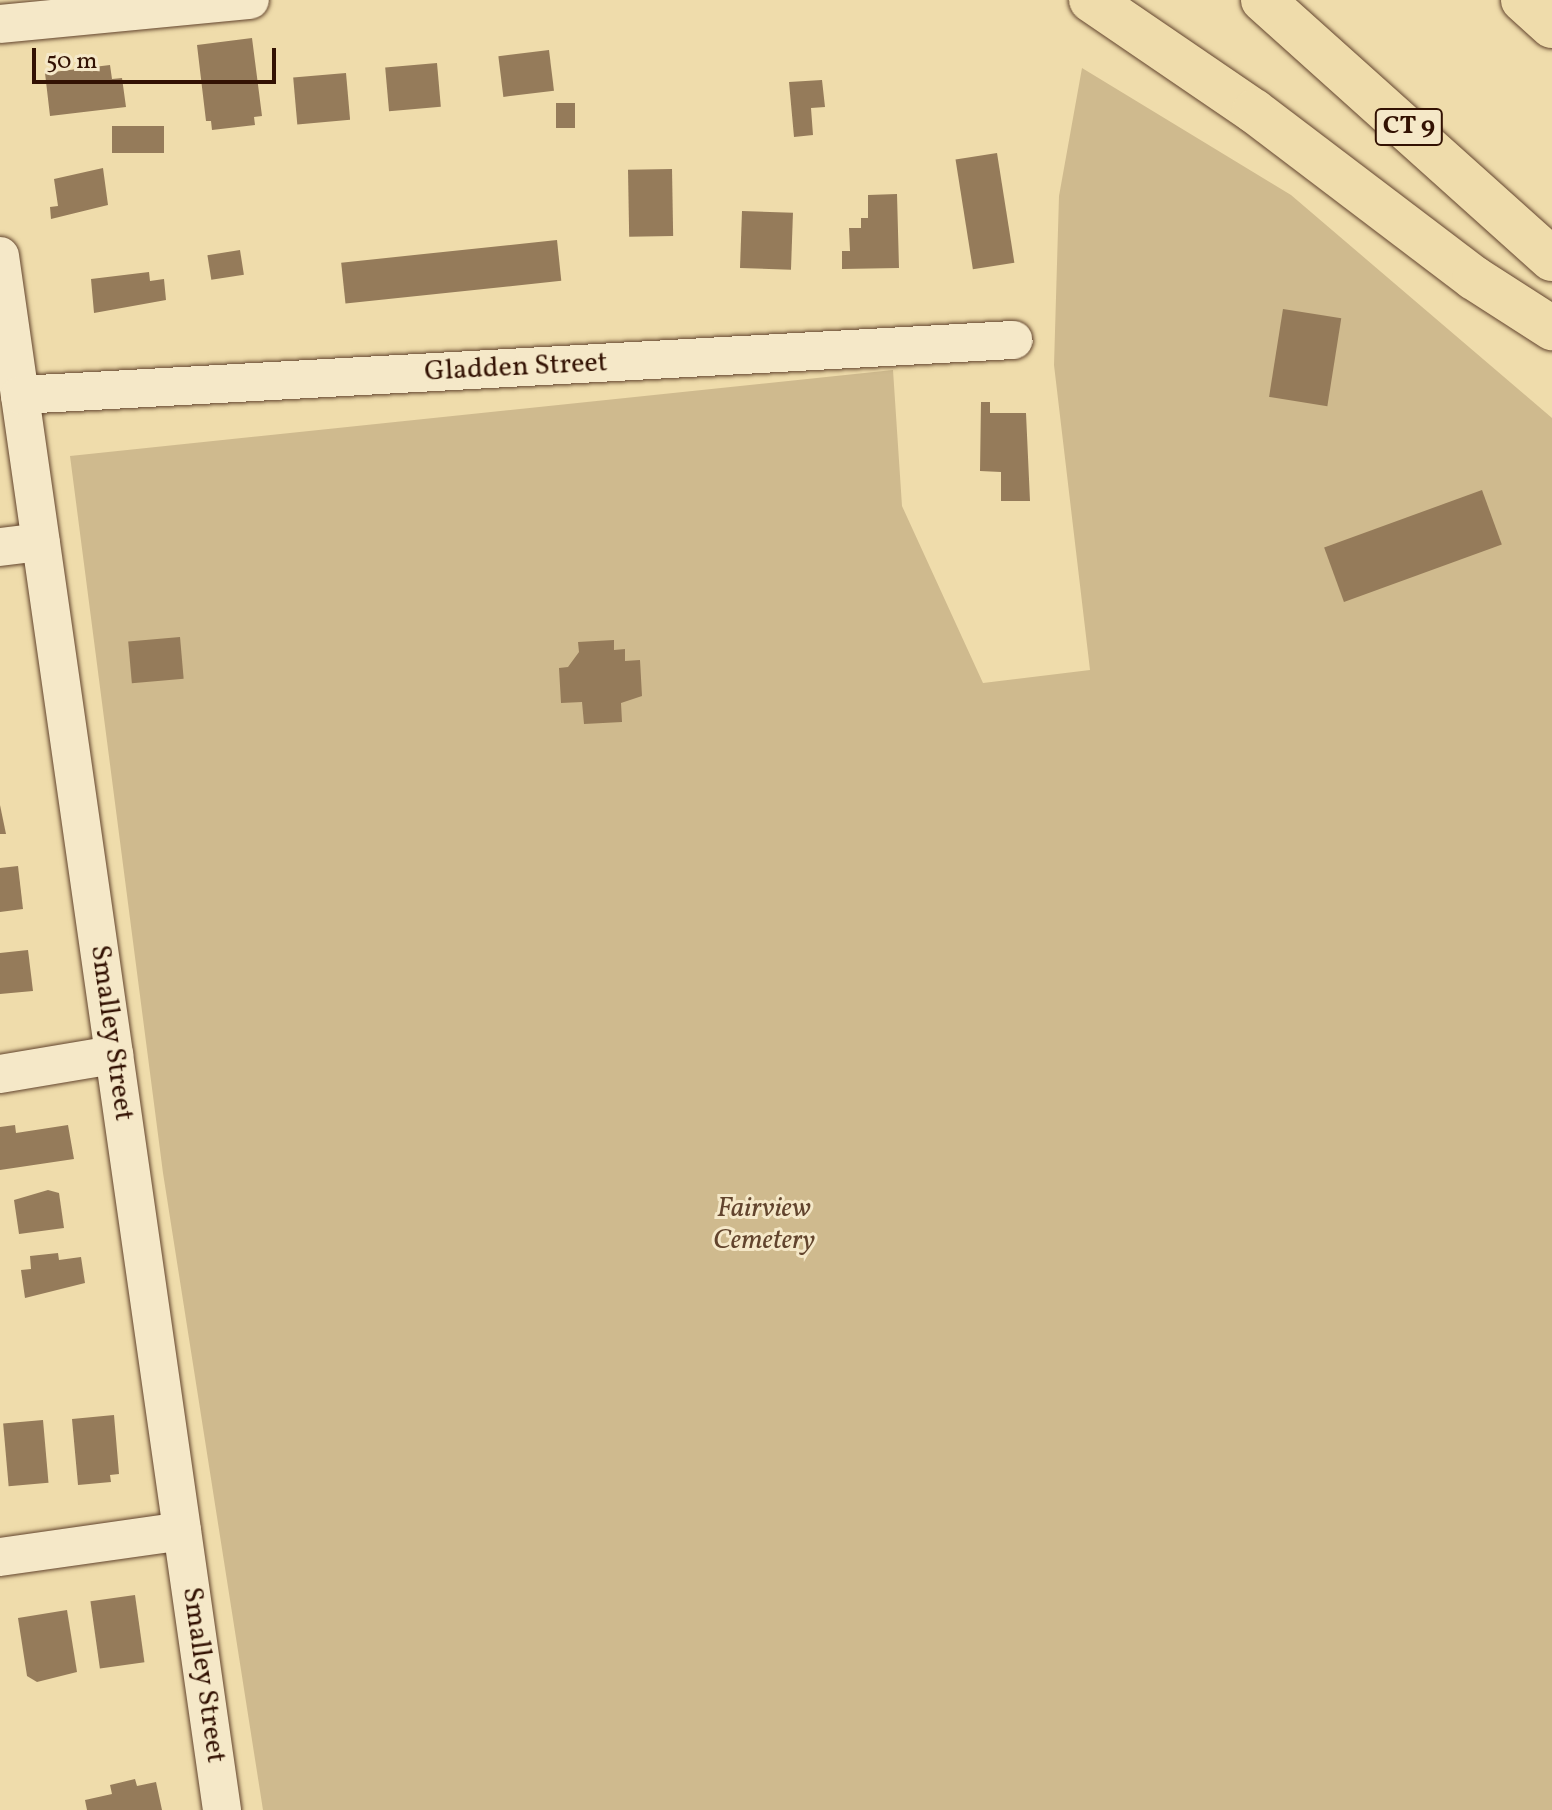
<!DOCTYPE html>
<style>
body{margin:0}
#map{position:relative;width:1552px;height:1810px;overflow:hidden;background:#efdcab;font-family:Vollkorn,serif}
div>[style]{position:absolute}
.green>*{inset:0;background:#cfba8e}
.building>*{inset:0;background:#957b5a;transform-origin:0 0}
.roads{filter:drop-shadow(0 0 2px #62442d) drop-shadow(0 0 2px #62442d)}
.minor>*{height:38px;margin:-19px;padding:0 19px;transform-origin:19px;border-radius:19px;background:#f5e8c8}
.motorway>*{height:44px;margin:-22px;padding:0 22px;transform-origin:22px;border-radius:22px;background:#efdcab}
span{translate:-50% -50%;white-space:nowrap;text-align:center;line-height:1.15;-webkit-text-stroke:6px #f5e8c8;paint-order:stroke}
.shield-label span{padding:2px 6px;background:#f5e8c8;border:2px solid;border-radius:6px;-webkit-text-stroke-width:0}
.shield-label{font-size:26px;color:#331203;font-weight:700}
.street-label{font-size:28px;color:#331203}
.park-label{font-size:28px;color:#62442d;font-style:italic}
.scale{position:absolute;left:32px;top:48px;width:244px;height:36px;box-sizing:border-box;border:4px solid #331203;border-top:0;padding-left:10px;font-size:24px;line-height:28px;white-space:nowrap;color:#331203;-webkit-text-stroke:6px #f5e8c8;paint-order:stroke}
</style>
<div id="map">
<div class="green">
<div style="clip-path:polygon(1082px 68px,1291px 195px,1552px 418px,1552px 1810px,263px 1810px,163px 1173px,70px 456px,893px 370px,902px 506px,983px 683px,1090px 670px,1054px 365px,1059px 196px)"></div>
</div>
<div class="building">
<div style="clip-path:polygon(252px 38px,262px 116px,254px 117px,255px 125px,212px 130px,211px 121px,206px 121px,197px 45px)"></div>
<div style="left:549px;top:50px;width:41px;height:51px;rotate:83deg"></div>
<div style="left:437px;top:63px;width:44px;height:52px;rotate:85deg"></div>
<div style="clip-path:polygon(110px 65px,112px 79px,122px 78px,126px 107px,50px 116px,45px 73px)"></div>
<div style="left:346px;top:73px;width:47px;height:53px;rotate:85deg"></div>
<div style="clip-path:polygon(822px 80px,825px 107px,811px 108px,813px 135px,794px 137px,789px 82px)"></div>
<div style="left:556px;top:103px;width:19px;height:25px"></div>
<div style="left:112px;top:126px;width:52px;height:27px"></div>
<div style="left:997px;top:153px;width:111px;height:42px;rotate:81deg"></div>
<div style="clip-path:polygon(103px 168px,108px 205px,51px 219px,50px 207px,58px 206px,54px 179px)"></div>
<div style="left:672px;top:169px;width:67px;height:44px;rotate:89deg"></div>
<div style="clip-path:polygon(897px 194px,899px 268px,842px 269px,842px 251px,850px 251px,849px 228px,861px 228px,861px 218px,868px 218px,868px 195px)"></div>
<div style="left:742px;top:211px;width:51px;height:57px;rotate:2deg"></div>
<div style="left:557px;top:240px;width:41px;height:217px;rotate:84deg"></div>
<div style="left:240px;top:250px;width:25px;height:33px;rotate:81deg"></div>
<div style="clip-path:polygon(149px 272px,150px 281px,164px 279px,166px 300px,94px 313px,91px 279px)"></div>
<div style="left:1283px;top:309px;width:59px;height:89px;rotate:9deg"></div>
<div style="clip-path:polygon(981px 402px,990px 402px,990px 413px,1026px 413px,1030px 501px,1001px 501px,1001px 472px,980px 471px)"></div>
<div style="left:1482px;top:490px;width:58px;height:168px;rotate:70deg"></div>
<div style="left:180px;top:637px;width:42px;height:52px;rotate:85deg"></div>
<div style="clip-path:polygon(614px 640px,614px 650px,625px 649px,625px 661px,640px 660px,642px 696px,621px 703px,622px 722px,584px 724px,582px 702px,561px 703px,559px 668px,568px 667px,579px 652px,578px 642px)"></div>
<div style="clip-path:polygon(0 805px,6px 834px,0 834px)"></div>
<div style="clip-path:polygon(18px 866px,23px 909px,0 912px,0 868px)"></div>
<div style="clip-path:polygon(28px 950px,33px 991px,0 994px,0 953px)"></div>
<div style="clip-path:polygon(15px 1125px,16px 1133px,68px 1125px,74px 1159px,0 1170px,0 1127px)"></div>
<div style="clip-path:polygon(48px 1190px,59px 1193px,64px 1228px,19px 1234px,14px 1200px)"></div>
<div style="clip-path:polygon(58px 1253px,59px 1260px,81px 1257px,85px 1283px,25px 1298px,21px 1270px,31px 1269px,30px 1256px)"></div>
<div style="clip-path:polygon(114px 1415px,119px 1474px,110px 1475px,111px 1482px,78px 1485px,72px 1419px)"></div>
<div style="left:43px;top:1420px;width:63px;height:40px;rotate:85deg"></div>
<div style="left:135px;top:1595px;width:68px;height:45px;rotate:82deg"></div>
<div style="clip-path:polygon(67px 1610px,77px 1672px,37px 1682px,27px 1676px,18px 1618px)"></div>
<div style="clip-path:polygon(135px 1779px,137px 1786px,156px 1782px,162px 1810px,87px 1810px,85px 1800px,112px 1794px,110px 1785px)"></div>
</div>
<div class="roads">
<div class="minor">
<div style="left:0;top:24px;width:251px;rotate:-5.5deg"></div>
<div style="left:0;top:256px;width:1570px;rotate:81.87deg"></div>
<div style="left:20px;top:395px;width:995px;rotate:-3.17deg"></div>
<div style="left:0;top:547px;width:41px;rotate:-7deg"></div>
<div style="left:0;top:1074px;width:116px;rotate:-9.5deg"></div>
<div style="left:0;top:1557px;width:184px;rotate:-8.1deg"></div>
</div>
<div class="motorway">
<div style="left:1091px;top:0;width:197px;rotate:34.3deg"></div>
<div style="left:1254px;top:111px;width:276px;rotate:37.2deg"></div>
<div style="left:1474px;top:278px;width:93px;rotate:32.7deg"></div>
<div style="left:1263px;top:0;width:388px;rotate:41.9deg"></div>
<div style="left:1523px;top:0;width:39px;rotate:42deg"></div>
</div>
</div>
<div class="shield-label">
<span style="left:1409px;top:127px">CT 9</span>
</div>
<div class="street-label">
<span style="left:516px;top:368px;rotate:-3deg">Gladden Street</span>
<span style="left:111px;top:1033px;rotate:82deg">Smalley Street</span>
<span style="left:203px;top:1675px;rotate:82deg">Smalley Street</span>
</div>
<div class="park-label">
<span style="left:764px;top:1225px">Fairview<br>Cemetery</span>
</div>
<div class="scale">50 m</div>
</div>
